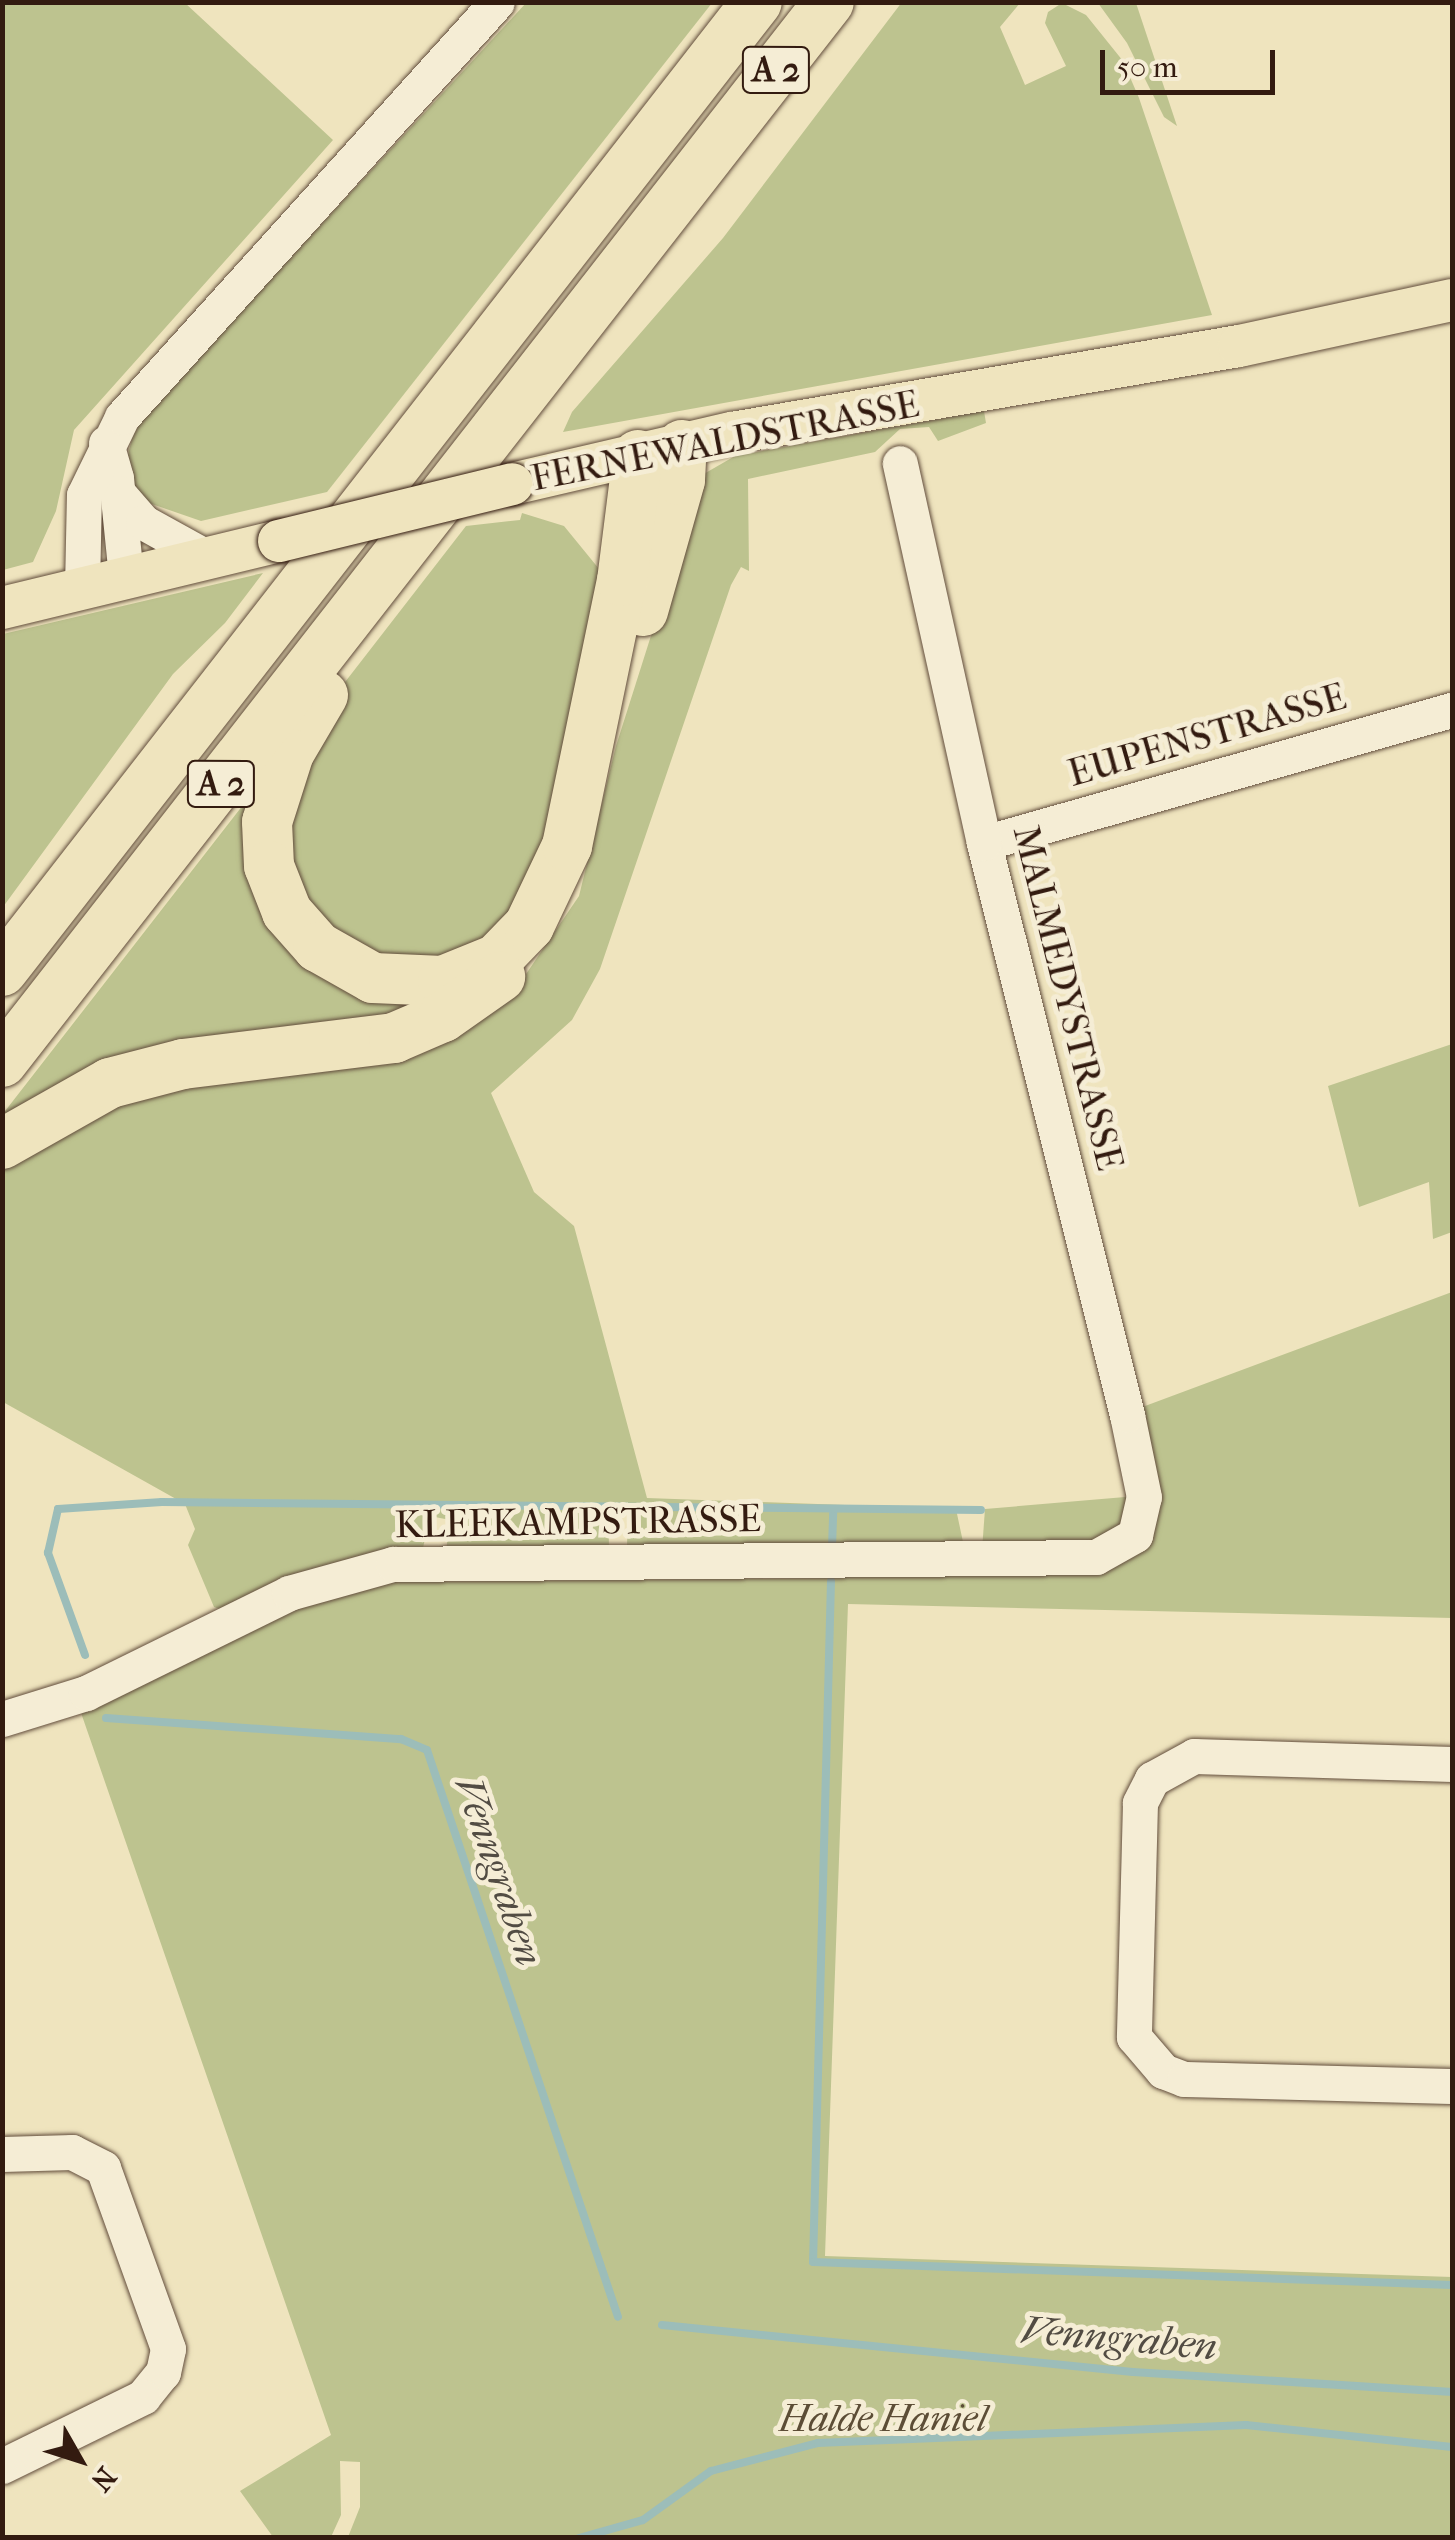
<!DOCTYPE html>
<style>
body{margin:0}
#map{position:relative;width:1455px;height:2540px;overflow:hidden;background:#efe4be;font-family:"IM FELL French Canon",serif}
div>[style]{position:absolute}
.green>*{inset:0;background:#bdc38f}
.stream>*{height:8px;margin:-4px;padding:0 4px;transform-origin:4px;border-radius:4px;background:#9cbdb9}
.roads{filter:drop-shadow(0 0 2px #624d3c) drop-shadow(0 0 2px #624d3c)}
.minor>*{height:35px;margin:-17.5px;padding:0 17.5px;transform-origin:17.5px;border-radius:17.5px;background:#f5edd5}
.major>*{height:42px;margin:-21px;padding:0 21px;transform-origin:21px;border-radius:21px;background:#efe4be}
.highway>*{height:50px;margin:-25px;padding:0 25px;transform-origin:25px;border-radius:25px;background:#efe4be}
.bridges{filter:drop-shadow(0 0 2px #331b10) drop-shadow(0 0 2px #331b10)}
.major-bridge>*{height:42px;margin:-21px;padding:0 21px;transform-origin:21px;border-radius:21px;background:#efe4be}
span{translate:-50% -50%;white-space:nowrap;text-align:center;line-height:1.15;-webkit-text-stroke:10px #f5edd5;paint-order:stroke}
.shield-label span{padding:2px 8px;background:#f5edd5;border:2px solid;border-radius:8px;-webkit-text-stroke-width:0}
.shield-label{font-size:35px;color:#331b10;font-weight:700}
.street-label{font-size:38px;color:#331b10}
.park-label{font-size:38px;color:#5c4d36;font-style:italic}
.water-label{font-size:40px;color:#524c43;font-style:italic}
.frame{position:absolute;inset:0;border:5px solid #331b10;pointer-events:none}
.north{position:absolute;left:30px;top:2410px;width:100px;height:100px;-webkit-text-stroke:8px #f5edd5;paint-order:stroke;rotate:129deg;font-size:28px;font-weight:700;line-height:40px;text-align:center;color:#331b10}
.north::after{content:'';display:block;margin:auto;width:35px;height:45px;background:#331b10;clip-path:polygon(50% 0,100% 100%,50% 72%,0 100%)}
.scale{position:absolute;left:1100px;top:50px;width:175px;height:45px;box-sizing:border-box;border:5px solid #331b10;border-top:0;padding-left:12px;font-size:30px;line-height:35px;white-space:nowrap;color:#331b10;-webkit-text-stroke:8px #f5edd5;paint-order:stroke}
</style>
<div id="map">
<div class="green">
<div style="clip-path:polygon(3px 2px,185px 3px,333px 140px,74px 430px,56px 511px,33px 562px,3px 570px)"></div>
<div style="clip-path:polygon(902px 2px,1020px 3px,1000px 27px,1025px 85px,1066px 66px,1045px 23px,1048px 12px,1062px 3px,1086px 15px,1123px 61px,1139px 98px,1212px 315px,563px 432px,572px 412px,723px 238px)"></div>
<div style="clip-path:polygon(526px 3px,712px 3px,327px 492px,201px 521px,146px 502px,132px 484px,127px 459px,135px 426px)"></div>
<div style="clip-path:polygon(1098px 3px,1136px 3px,1177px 126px,1164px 117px,1127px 43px)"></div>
<div style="clip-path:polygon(984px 411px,986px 423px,938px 441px,929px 427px,900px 429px,875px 452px,748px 479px,749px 571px,741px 567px,731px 585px,600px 969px,572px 1020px,491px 1093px,534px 1192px,574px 1226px,647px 1498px,956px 1509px,963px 1542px,627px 1548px,628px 1502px,608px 1503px,609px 1547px,446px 1551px,450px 1520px,430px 1516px,423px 1548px,228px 1612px,214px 1607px,188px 1545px,195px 1529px,185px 1504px,3px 1402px,3px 1162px,89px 1113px,524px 977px,579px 896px,616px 746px,702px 475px,735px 456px)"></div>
<div style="clip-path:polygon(522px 513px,564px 526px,604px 575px,581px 756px,500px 940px,405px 969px,329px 936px,290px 874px,282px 843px,335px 695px,466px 526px,520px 520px)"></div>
<div style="clip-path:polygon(263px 573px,225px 623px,173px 674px,3px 907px,3px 634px)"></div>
<div style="clip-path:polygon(264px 778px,274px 903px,441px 1009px,2px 1115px)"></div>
<div style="clip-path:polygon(1452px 1044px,1452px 1232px,1433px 1239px,1429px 1182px,1359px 1207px,1328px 1086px)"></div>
<div style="clip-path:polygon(1452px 1292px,1452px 1618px,848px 1604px,825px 2256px,1452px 2277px,1452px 2537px,348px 2537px,360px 2507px,360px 2462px,340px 2461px,341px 2515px,331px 2537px,273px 2537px,240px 2491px,331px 2435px,79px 1707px,264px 1616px,384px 1582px,832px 1578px,1142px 1546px,1137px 1409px)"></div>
<div style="clip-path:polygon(1137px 1496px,1113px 1543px,982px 1550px,985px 1509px)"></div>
</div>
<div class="stream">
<div style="left:832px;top:1547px;width:37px;rotate:-88deg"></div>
<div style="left:831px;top:1581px;width:681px;rotate:91.51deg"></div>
<div style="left:813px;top:2262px;width:639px;rotate:2.06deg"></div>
<div style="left:85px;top:1655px;width:109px;rotate:-109.9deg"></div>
<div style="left:48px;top:1553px;width:45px;rotate:-77.2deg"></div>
<div style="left:58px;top:1509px;width:104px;rotate:-3.9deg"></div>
<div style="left:162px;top:1502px;width:819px;rotate:0.56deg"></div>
<div style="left:106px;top:1718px;width:296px;rotate:4.1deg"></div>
<div style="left:401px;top:1739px;width:28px;rotate:23deg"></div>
<div style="left:427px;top:1750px;width:598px;rotate:71.38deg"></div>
<div style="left:662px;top:2325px;width:473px;rotate:5.7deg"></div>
<div style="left:1133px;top:2372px;width:320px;rotate:3.6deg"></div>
<div style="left:579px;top:2538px;width:66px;rotate:-15.7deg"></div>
<div style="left:643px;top:2520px;width:84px;rotate:-35.8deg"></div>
<div style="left:711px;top:2471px;width:111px;rotate:-14.7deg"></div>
<div style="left:818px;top:2443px;width:428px;rotate:-2.4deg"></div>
<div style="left:1246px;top:2425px;width:207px;rotate:6.1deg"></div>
</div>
<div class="roads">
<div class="minor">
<div style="left:106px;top:443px;width:36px;rotate:74deg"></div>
<div style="left:116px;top:478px;width:100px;rotate:84.2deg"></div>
<div style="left:118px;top:493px;width:38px;rotate:49deg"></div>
<div style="left:143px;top:522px;width:74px;rotate:29deg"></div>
<div style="left:82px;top:588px;width:93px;rotate:-88.8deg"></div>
<div style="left:84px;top:495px;width:87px;rotate:-64deg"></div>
<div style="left:122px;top:417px;width:559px;rotate:-47.9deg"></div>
<div style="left:984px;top:843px;width:487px;rotate:-15.9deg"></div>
<div style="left:2px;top:1719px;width:88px;rotate:-17.2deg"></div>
<div style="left:86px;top:1693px;width:226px;rotate:-26.2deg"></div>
<div style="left:289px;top:1593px;width:108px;rotate:-15.6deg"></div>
<div style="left:393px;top:1564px;width:703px;rotate:-0.57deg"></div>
<div style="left:1096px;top:1557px;width:45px;rotate:-29.4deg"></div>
<div style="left:1135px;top:1535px;width:39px;rotate:-77deg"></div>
<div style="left:1144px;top:1497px;width:84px;rotate:-101.7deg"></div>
<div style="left:1127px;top:1415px;width:590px;rotate:-104.04deg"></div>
<div style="left:984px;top:843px;width:389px;rotate:-102.5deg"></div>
<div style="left:1452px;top:1764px;width:258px;rotate:-178.2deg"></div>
<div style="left:1194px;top:1756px;width:48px;rotate:151.3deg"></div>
<div style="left:1152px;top:1779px;width:27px;rotate:117deg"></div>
<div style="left:1140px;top:1803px;width:234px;rotate:91.5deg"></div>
<div style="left:1134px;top:2037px;width:45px;rotate:49.5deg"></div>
<div style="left:1163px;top:2071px;width:22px;rotate:21deg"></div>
<div style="left:1184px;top:2079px;width:268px;rotate:1.5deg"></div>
<div style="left:2px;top:2154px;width:70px;rotate:-1.6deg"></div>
<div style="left:72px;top:2152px;width:35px;rotate:27deg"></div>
<div style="left:103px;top:2168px;width:192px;rotate:70.2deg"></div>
<div style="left:168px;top:2349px;width:24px;rotate:102deg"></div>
<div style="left:163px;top:2372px;width:32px;rotate:129deg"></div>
<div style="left:143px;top:2397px;width:157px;rotate:153.9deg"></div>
</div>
<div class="major">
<div style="left:512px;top:484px;width:226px;rotate:-13.1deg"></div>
<div style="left:732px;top:433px;width:514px;rotate:-9.74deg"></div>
<div style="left:1239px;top:346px;width:218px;rotate:-12.2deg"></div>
<div style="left:2px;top:608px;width:285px;rotate:-13.6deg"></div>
</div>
<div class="highway">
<div style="left:643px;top:611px;width:136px;rotate:-74.2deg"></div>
<div style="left:680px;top:480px;width:35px;rotate:-87deg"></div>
<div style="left:323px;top:695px;width:67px;rotate:120.4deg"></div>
<div style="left:289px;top:753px;width:72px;rotate:107.7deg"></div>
<div style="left:267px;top:822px;width:44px;rotate:87.4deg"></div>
<div style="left:269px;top:866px;width:49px;rotate:68.6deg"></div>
<div style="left:287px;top:912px;width:47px;rotate:48.5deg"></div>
<div style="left:318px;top:947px;width:63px;rotate:29.4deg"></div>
<div style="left:373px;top:978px;width:70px;rotate:2.5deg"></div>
<div style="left:443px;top:981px;width:58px;rotate:-22.2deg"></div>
<div style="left:497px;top:959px;width:46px;rotate:-45.9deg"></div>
<div style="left:529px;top:926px;width:89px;rotate:-64.6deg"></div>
<div style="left:567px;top:846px;width:271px;rotate:-78.3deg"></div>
<div style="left:622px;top:581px;width:127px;rotate:-82.8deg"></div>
<div style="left:2px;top:971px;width:1228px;rotate:-52.08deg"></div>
<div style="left:2px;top:1062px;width:1344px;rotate:-52.04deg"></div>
<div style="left:2px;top:1144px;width:124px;rotate:-29.5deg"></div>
<div style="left:110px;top:1083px;width:75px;rotate:-14.6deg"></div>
<div style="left:183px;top:1064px;width:213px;rotate:-7deg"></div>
<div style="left:394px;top:1038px;width:53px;rotate:-23.2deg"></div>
<div style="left:443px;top:1017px;width:70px;rotate:-35.1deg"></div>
</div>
</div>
<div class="bridges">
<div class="major-bridge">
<div style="left:279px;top:541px;width:240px;rotate:-13.7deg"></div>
</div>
</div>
<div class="shield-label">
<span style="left:776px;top:70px">A 2</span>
<span style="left:221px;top:784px">A 2</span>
</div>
<div class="street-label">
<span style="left:725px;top:441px;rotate:-11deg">FERNEWALDSTRASSE</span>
<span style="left:1207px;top:735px;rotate:-16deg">EUPENSTRASSE</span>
<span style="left:1068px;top:998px;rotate:76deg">MALMEDYSTRASSE</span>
<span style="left:578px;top:1522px;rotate:-1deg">KLEEKAMPSTRASSE</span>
</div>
<div class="park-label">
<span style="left:883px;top:2419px">Halde Haniel</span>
</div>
<div class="water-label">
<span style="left:499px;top:1871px;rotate:71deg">Venngraben</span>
<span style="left:1119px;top:2338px;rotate:5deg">Venngraben</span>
</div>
<div class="frame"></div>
<div class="north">N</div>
<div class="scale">50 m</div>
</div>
